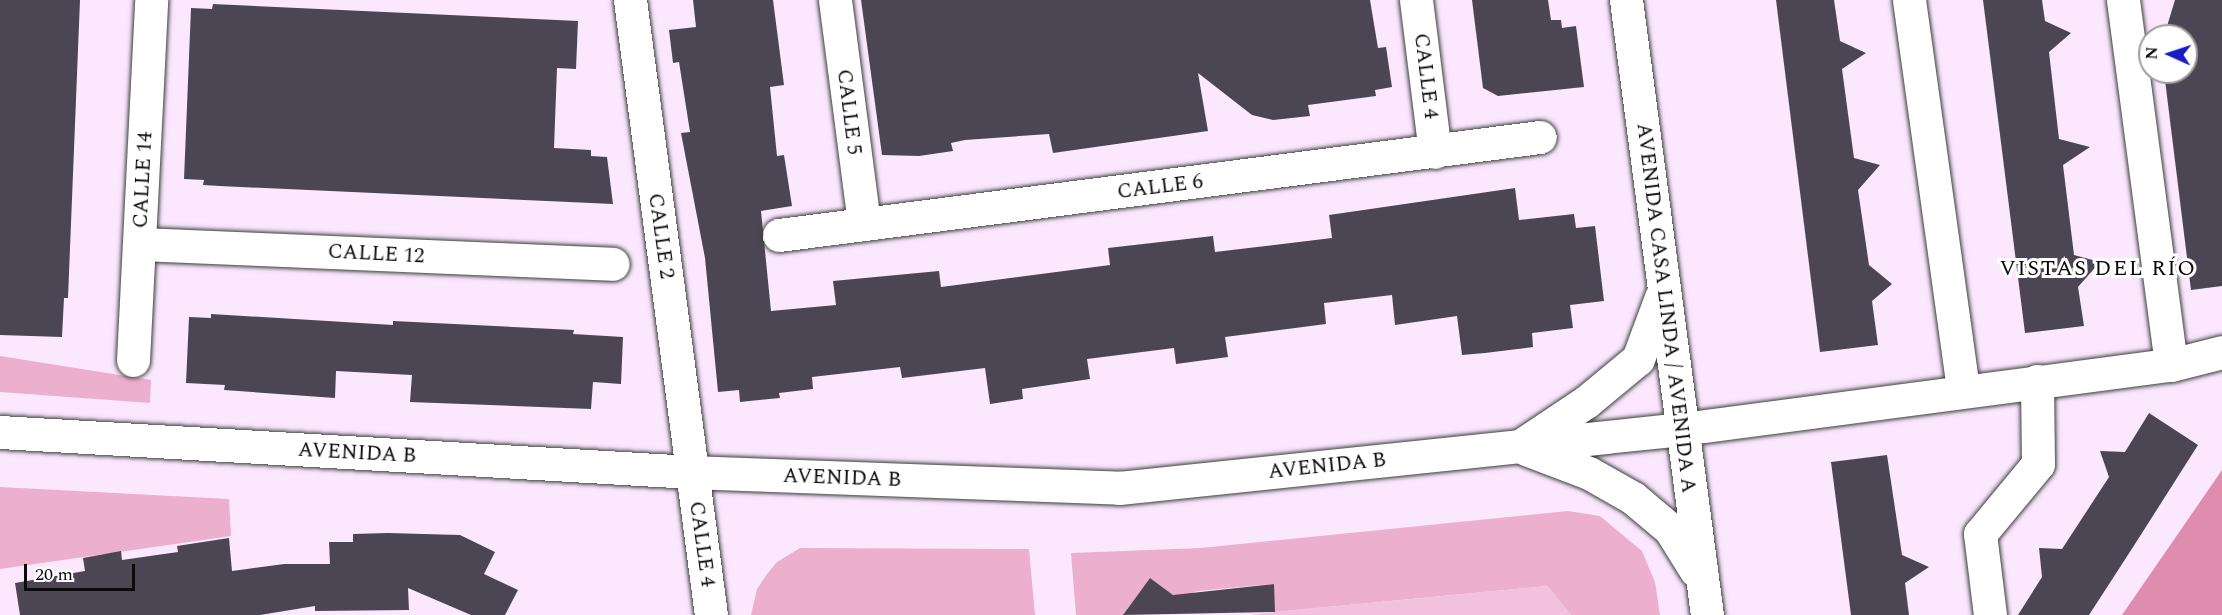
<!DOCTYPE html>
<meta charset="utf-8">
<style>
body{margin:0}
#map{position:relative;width:2222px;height:615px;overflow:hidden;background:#fbe8ff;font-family:Spectral,serif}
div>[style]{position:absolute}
.green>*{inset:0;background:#ecafcd}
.forest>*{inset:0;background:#de8daf}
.pitch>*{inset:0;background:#f2c1e0}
.building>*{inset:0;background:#4c4654}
.roads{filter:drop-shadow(0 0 2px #3d3d3d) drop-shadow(0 0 2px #3d3d3d)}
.minor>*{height:33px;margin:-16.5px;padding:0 16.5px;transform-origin:16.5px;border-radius:16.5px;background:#fff}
span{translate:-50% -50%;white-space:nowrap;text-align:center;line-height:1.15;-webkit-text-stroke:6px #fff;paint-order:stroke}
.street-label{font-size:21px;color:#0a0a0a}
.neighbourhood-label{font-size:22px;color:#0a0a0a;letter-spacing:1.5px}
.north{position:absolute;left:2138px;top:24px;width:60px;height:60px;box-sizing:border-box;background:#fff;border:2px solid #9d9d9d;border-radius:50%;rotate:273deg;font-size:16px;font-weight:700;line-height:24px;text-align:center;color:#0a0a0a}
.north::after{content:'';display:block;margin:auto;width:21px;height:27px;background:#191cc4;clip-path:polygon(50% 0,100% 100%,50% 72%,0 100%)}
.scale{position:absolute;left:24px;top:564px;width:111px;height:27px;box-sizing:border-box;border:3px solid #0a0a0a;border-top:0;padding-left:8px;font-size:18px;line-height:21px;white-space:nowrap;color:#0a0a0a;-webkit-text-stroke:4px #fff;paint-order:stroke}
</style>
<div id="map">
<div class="green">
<div style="clip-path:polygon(0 356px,151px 380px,150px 403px,0 392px)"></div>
<div style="clip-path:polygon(0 487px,229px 499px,231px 536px,0 569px)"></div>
<div style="clip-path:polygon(1568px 511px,1600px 516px,1642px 551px,1655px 582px,1660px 615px,1571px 615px,1547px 586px,1275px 612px,1273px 584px,1198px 591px,1177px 598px,1150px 578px,1123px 615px,1076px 615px,1071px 553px,1201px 548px)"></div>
<div style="clip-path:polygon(800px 548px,1029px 549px,1035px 615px,751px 615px,757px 589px,767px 574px,777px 562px)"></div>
</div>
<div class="forest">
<div style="clip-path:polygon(2222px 470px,2222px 615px,2122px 615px)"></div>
</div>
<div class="pitch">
<div style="clip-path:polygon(1548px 586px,1571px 615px,1249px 615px,1275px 612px)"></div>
</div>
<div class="building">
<div style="clip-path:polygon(0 0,80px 0,68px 298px,64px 298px,62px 337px,0 335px)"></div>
<div style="clip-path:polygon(693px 0,773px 0,784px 85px,770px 87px,777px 156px,784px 155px,792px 206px,761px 211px,771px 311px,836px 305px,833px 281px,939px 271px,941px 287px,1110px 265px,1108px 248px,1213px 236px,1215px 252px,1332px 238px,1329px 215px,1515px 188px,1519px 220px,1574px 214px,1576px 228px,1595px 226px,1604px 301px,1570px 305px,1573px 328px,1532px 333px,1533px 347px,1485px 353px,1462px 355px,1457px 316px,1395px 325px,1392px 295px,1324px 303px,1326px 324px,1225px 337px,1228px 357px,1176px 364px,1174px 348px,1087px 359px,1090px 379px,1022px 389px,1023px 399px,990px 404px,985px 368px,902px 378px,900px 367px,812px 377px,813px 389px,779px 393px,780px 398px,740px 402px,739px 390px,718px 392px,705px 258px,681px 133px,690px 132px,679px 62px,673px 63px,669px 30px,696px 27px)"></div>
<div style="clip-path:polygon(861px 0,1370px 0,1378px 48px,1386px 47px,1392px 87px,1375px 90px,1376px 96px,1308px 105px,1310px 116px,1273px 120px,1252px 115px,1198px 73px,1208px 131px,1053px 153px,1049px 134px,965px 140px,951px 143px,953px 151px,919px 156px,882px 155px)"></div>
<div style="clip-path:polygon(1472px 0,1548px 0,1551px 20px,1561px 20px,1562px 28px,1576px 26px,1584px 87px,1498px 96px,1483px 88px)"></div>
<div style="clip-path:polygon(1776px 0,1834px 0,1840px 41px,1866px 53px,1842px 69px,1854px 158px,1880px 165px,1858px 190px,1869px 265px,1892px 284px,1872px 301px,1878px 345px,1820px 352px)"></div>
<div style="clip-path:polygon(1983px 0,2042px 0,2045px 21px,2071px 33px,2049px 52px,2059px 139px,2090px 147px,2063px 165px,2074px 255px,2100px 262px,2078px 287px,2084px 326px,2025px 333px)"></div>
<div style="clip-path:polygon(2175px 0,2222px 0,2222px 286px,2191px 290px,2164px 72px,2186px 72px,2186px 36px,2164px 36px)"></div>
<div style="clip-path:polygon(213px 4px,578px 21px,576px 69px,557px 68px,554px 148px,591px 150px,591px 156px,607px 157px,613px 204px,220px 186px,203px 185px,204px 180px,184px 179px,191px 8px,212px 9px)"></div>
<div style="clip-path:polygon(211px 314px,393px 325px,393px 321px,574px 330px,573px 334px,623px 337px,621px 384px,593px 382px,591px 409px,410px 402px,412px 375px,336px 371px,335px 398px,224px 390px,225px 385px,186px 383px,189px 317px,211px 318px)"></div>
<div style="clip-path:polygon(2149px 413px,2198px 445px,2135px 544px,2089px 615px,2018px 615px,2042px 577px,2039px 548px,2062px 549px,2109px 477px,2100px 451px,2125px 452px)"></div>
<div style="clip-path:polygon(1887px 455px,1902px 555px,1929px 567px,1905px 583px,1909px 615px,1851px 615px,1831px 462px)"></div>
<div style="clip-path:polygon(388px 533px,460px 535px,495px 552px,484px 574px,518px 590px,505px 615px,471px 615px,408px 588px,409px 610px,315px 611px,315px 606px,260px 615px,20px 615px,15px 583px,85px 571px,83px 558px,121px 551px,122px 560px,178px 552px,177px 546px,229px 538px,232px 571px,284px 564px,330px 564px,329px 542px,353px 542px,353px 534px)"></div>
<div style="clip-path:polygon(1150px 578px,1173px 595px,1274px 584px,1275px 612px,1123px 615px)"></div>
</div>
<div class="roads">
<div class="minor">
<div style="left:630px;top:0;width:620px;rotate:82.5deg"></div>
<div style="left:835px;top:0;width:226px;rotate:82.6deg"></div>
<div style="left:1416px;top:0;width:153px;rotate:82.9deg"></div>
<div style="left:1626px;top:0;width:620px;rotate:82.5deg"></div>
<div style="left:1909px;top:0;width:395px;rotate:82.1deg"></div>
<div style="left:2123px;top:0;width:368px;rotate:82.5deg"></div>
<div style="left:779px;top:235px;width:767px;rotate:-7.34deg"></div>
<div style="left:139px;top:244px;width:474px;rotate:2.4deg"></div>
<div style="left:133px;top:360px;width:360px;rotate:-87.1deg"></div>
<div style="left:0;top:432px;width:693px;rotate:3.31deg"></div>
<div style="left:692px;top:472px;width:427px;rotate:2.1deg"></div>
<div style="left:1119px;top:488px;width:566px;rotate:-5.98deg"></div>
<div style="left:1682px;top:429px;width:493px;rotate:-7.5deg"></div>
<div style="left:2171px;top:365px;width:53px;rotate:-14.3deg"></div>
<div style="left:1523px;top:444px;width:76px;rotate:-33.7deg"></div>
<div style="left:1586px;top:402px;width:67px;rotate:-39.6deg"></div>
<div style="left:1638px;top:359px;width:66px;rotate:-69.6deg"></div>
<div style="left:1526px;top:449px;width:67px;rotate:20.9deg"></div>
<div style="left:1589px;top:473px;width:51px;rotate:29.6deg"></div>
<div style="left:1633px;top:498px;width:48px;rotate:40deg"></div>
<div style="left:1670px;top:529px;width:49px;rotate:58.2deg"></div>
<div style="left:1990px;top:615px;width:82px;rotate:-97deg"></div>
<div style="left:1980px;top:534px;width:91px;rotate:-50.4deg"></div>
<div style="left:2038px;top:464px;width:83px;rotate:-90.7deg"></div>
</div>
</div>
<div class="street-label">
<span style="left:1426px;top:76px;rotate:83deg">CALLE 4</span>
<span style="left:849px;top:112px;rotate:83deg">CALLE 5</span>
<span style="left:143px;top:180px;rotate:-87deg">CALLE 14</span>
<span style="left:1160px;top:187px;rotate:-7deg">CALLE 6</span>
<span style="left:661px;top:236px;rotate:82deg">CALLE 2</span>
<span style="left:376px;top:254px;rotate:3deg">CALLE 12</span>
<span style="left:1666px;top:308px;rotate:83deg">AVENIDA CASA LINDA / AVENIDA A</span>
<span style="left:357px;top:453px;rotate:3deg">AVENIDA B</span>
<span style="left:1327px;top:466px;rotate:-6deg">AVENIDA B</span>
<span style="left:842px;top:478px;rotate:2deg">AVENIDA B</span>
<span style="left:702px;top:544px;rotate:82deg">CALLE 4</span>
</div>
<div class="neighbourhood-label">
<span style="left:2098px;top:269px">VISTAS DEL RÍO</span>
</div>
<div class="north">N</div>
<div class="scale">20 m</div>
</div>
